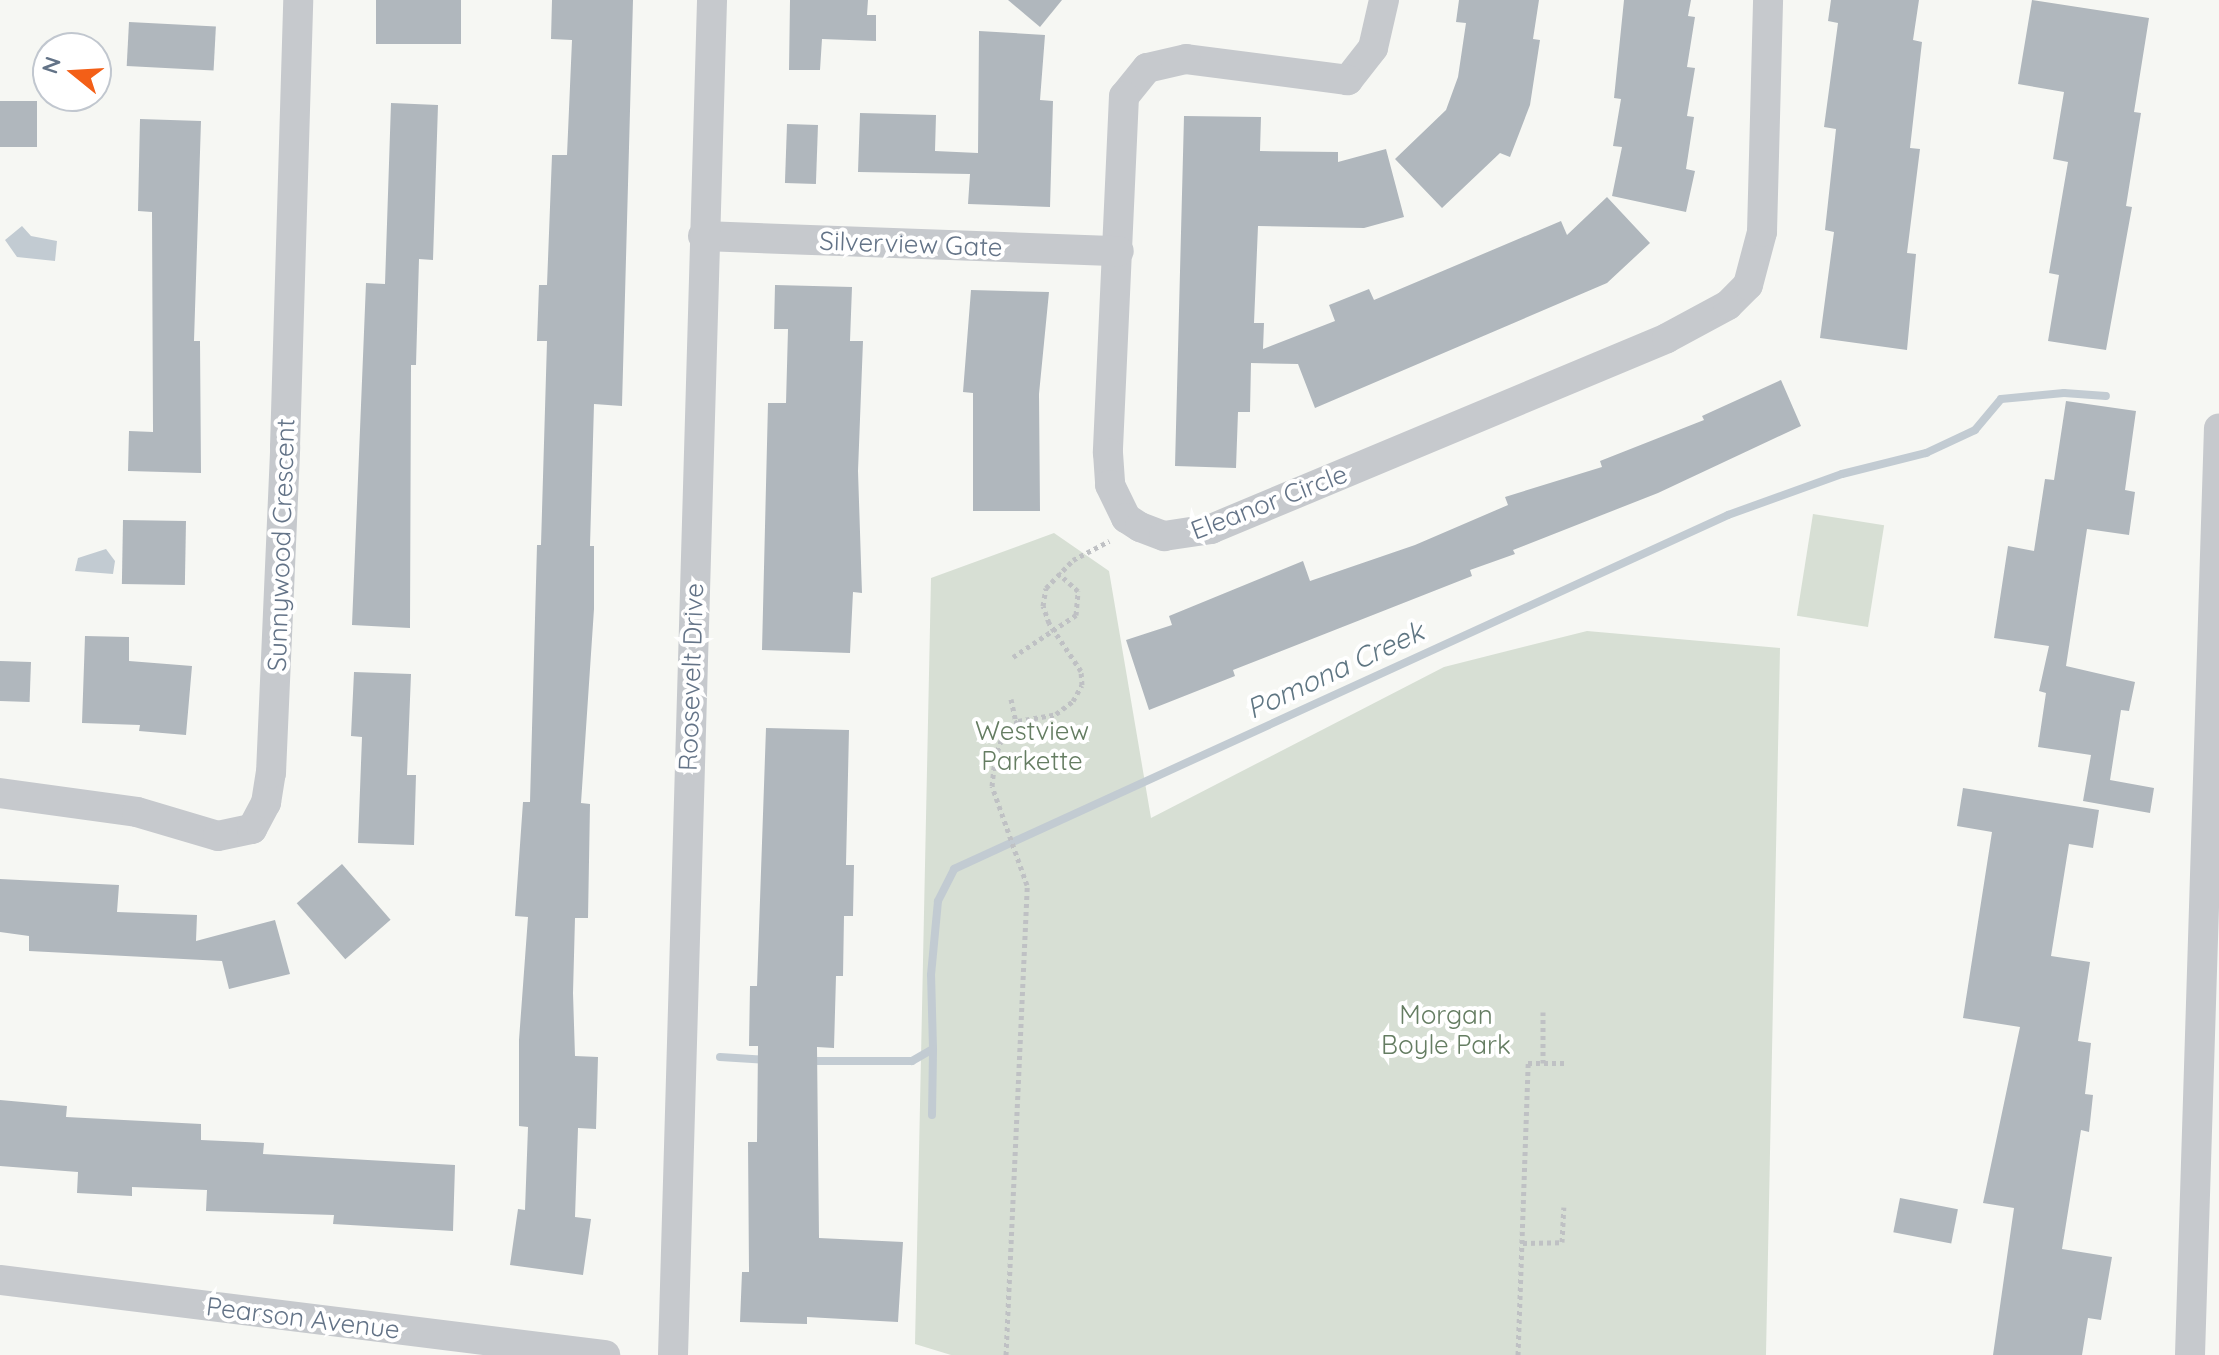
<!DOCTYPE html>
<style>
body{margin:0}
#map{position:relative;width:2219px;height:1355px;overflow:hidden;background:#f6f7f3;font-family:Quicksand,sans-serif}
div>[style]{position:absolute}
.green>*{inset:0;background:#d7dfd4;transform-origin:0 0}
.water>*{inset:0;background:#c2cbd2}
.stream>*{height:8px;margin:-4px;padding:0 4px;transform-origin:4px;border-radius:4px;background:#c2cbd2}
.building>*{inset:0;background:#b0b7bd;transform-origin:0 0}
.path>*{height:5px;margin-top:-2.5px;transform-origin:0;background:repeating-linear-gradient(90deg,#bfc1c4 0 4px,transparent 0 8px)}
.minor>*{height:30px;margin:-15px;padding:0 15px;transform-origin:15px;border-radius:15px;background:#c6c9cd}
span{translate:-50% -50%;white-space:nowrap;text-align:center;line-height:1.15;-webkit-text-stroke:8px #fff;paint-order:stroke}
.street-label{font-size:26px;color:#637387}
.park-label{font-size:26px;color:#657d62}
.water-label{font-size:28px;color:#5f7683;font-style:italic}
.north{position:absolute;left:32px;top:32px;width:80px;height:80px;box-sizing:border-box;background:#fff;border:2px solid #c1c7cf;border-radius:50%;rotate:288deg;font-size:22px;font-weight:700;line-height:32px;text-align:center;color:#637387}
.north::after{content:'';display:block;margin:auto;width:28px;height:36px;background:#f35f17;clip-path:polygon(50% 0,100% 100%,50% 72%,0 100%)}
</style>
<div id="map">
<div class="green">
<div style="left:1813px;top:514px;width:72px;height:103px;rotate:9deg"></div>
<div style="clip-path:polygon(1054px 533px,1109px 571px,1151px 818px,1444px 667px,1587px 631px,1780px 648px,1766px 1355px,951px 1355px,915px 1344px,931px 578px)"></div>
</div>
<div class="water">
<div style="clip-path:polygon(22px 226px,31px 236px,57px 241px,55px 261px,17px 257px,5px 240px)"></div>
<div style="clip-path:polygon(106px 549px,115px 561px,113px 574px,75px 571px,78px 558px)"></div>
</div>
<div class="stream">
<div style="left:720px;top:1057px;width:47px;rotate:3.7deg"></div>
<div style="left:809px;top:1061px;width:103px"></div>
<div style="left:912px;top:1061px;width:24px;rotate:-30deg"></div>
<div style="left:933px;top:1049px;width:74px;rotate:-91.5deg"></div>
<div style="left:931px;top:975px;width:74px;rotate:-84.6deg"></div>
<div style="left:938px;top:901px;width:36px;rotate:-63deg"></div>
<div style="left:954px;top:869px;width:851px;rotate:-24.58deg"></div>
<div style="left:1728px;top:515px;width:121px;rotate:-19.8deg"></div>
<div style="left:1842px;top:474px;width:87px;rotate:-14deg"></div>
<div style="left:1926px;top:453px;width:54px;rotate:-25.1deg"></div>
<div style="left:1975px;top:430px;width:40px;rotate:-50deg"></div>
<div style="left:2001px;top:399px;width:63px;rotate:-5.4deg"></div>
<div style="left:2064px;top:393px;width:42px;rotate:4.1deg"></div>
<div style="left:932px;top:1115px;width:66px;rotate:-89.1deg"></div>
</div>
<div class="building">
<div style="left:376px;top:0;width:85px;height:44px"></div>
<div style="clip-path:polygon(552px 0,633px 0,622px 406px,594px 404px,590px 546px,594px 546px,594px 609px,581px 803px,590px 804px,588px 918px,575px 918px,573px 993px,575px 1056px,598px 1057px,596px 1129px,578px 1128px,575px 1217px,591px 1219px,583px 1275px,510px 1265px,518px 1209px,525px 1210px,528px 1127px,519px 1126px,519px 1040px,528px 917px,515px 916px,523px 802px,530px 802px,537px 545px,541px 545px,547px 341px,537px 341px,539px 285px,547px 285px,552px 155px,567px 155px,572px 40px,551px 39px)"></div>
<div style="clip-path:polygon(790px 0,868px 0,867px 15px,876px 15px,876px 41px,822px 39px,820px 70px,789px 70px)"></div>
<div style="clip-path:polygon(1008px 0,1062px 0,1040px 27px)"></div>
<div style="clip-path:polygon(1459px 0,1539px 0,1533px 39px,1540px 40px,1530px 105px,1510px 157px,1500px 153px,1442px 208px,1395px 159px,1446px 110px,1458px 77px,1466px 23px,1456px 22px)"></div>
<div style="clip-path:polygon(1624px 0,1691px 0,1688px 16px,1695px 17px,1687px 67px,1695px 68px,1687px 116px,1694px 117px,1686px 169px,1695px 171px,1686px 212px,1612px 196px,1622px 147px,1613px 146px,1621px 99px,1614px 98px)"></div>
<div style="clip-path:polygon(1831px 0,1919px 0,1913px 40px,1922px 42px,1910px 148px,1920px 149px,1907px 253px,1916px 254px,1907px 350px,1820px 338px,1834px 232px,1825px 230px,1836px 129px,1824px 127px,1838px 23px,1828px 21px)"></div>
<div style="clip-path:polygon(2032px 0,2149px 18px,2134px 112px,2141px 113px,2126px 206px,2132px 207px,2106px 350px,2048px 341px,2059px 275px,2049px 273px,2068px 162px,2053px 159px,2064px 92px,2018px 84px)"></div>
<div style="left:129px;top:22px;width:87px;height:44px;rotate:3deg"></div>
<div style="clip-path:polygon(979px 31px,1045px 35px,1040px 100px,1053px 101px,1050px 207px,968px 204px,970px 174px,858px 172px,860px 113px,936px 115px,935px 151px,978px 153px)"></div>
<div style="left:0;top:101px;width:37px;height:46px"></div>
<div style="clip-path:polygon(391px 103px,438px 105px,433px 260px,419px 259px,416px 365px,411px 365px,410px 628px,352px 625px,366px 283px,385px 284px)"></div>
<div style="clip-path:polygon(1184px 116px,1261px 117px,1260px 151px,1338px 152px,1338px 162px,1386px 149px,1404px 217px,1364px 228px,1258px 226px,1254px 323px,1264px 323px,1263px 349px,1335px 321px,1329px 305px,1369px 289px,1374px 300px,1561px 221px,1567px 235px,1607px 197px,1650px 243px,1607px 283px,1315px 408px,1298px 364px,1251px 363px,1250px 412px,1238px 412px,1236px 468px,1175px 466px)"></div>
<div style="clip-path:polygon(140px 119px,201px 121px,194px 341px,200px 341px,201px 473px,128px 471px,129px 431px,153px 432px,152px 212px,138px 211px)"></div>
<div style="left:787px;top:124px;width:31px;height:59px;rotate:2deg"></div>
<div style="clip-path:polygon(775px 285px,852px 287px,850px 341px,863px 341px,858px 471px,862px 593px,853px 592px,850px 653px,762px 650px,768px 403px,786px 403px,788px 329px,774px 329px)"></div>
<div style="clip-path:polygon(971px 290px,1049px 292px,1039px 394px,1040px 511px,973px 511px,973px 393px,963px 392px)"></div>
<div style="clip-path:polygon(1781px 380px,1801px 426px,1658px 493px,1513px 550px,1515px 554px,1470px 570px,1472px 576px,1233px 670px,1235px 676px,1149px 710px,1126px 640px,1172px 625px,1169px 616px,1303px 561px,1310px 581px,1415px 545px,1508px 505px,1505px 497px,1602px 467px,1600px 461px,1704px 420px,1702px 416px)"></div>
<div style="clip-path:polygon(2066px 401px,2136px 411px,2125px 490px,2135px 492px,2129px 535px,2087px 529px,2066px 666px,2135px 682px,2129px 711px,2121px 710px,2110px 780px,2154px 788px,2150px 813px,2083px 801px,2091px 755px,2038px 747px,2046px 693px,2039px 691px,2049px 646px,1994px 638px,2008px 546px,2034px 551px,2045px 479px,2054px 480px)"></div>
<div style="left:123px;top:520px;width:63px;height:64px;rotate:1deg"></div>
<div style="clip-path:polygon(85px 636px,129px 637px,129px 661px,192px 666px,186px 735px,139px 731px,140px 725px,82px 723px)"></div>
<div style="left:0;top:661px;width:31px;height:40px;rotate:2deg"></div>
<div style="clip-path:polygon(354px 672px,411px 674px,407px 775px,416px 775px,414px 845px,358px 843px,362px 737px,351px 736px)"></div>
<div style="clip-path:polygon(766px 728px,849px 730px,846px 865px,854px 865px,853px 916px,844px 916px,843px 976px,836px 976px,834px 1048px,817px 1047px,819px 1238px,903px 1242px,898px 1322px,807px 1317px,807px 1324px,740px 1322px,742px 1272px,749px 1272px,748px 1142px,757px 1142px,758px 1046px,749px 1046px,750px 986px,757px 986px)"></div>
<div style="clip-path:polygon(1963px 788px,2099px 810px,2093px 848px,2069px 844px,2051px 956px,2090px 962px,2078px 1041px,2091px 1043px,2085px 1094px,2093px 1095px,2089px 1132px,2081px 1130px,2062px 1249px,2112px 1257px,2101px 1320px,2088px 1318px,2082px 1355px,1993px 1355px,2014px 1208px,1983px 1203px,2020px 1027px,1963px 1018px,1992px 832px,1957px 826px)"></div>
<div style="left:342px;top:864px;width:74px;height:60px;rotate:49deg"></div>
<div style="clip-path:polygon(0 879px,119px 885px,117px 912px,197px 915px,196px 941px,275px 920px,290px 974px,229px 989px,222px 961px,29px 951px,29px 936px,0 932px)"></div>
<div style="clip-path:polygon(0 1100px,67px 1106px,66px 1117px,201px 1124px,201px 1140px,264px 1143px,263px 1154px,455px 1165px,453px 1231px,333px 1224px,334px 1215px,206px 1211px,207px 1190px,132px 1187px,132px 1196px,77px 1193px,78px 1172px,0 1166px)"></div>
<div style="left:1900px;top:1198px;width:59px;height:35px;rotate:11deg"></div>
</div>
<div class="path">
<div style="left:1013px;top:657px;width:76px;rotate:-33.7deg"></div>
<div style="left:1076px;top:615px;width:24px;rotate:-85deg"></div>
<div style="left:1078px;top:591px;width:27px;rotate:-138deg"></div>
<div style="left:1011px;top:699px;width:25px;rotate:78deg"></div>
<div style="left:1543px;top:1012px;width:51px;rotate:90deg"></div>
<div style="left:1523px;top:1243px;width:39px;rotate:-1deg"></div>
<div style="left:1562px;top:1242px;width:35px;rotate:-87deg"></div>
<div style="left:1006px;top:1355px;width:470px;rotate:-87.4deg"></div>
<div style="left:1027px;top:885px;width:105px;rotate:-109.5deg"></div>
<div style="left:992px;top:786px;width:27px;rotate:-84deg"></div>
<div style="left:995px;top:759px;width:26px;rotate:-72deg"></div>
<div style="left:1003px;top:734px;width:20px;rotate:-41deg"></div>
<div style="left:1018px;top:721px;width:39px;rotate:-10deg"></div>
<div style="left:1056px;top:714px;width:21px;rotate:-37deg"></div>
<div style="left:1073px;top:701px;width:18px;rotate:-61deg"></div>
<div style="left:1082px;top:685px;width:14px;rotate:-94deg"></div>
<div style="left:1081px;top:671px;width:58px;rotate:-123.7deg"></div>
<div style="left:1049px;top:623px;width:18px;rotate:-109deg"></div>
<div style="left:1043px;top:606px;width:18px;rotate:-81deg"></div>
<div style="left:1046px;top:588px;width:39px;rotate:-46deg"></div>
<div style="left:1073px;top:560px;width:41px;rotate:-27.8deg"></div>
<div style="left:1518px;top:1355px;width:292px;rotate:-88deg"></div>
<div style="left:1528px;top:1063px;width:37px"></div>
</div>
<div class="minor">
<div style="left:1384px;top:0;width:49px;rotate:102.9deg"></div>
<div style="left:1373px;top:48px;width:41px;rotate:128deg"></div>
<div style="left:1348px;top:80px;width:163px;rotate:-172.6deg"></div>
<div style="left:1186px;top:59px;width:40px;rotate:167deg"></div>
<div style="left:1147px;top:68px;width:36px;rotate:129deg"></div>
<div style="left:1124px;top:96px;width:357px;rotate:92.6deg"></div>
<div style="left:1108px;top:453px;width:32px;rotate:86deg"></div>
<div style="left:1110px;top:485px;width:37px;rotate:64deg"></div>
<div style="left:1126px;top:518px;width:17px;rotate:33deg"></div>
<div style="left:1140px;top:527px;width:26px;rotate:21deg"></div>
<div style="left:1164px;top:536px;width:48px;rotate:-8.5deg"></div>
<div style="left:1211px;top:529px;width:494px;rotate:-22.7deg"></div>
<div style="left:1667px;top:338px;width:69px;rotate:-28.4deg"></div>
<div style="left:1728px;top:305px;width:28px;rotate:-45deg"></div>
<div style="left:1748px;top:285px;width:55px;rotate:-75.2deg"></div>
<div style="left:1762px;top:232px;width:232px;rotate:-88.5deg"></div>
<div style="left:703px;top:236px;width:416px;rotate:2.1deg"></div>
<div style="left:0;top:793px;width:138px;rotate:7.9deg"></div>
<div style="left:137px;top:812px;width:84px;rotate:16.5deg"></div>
<div style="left:218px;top:836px;width:35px;rotate:-12deg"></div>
<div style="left:252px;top:829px;width:30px;rotate:-62deg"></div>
<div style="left:266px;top:803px;width:30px;rotate:-81deg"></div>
<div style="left:271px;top:773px;width:326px;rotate:-87.5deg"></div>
<div style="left:285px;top:447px;width:447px;rotate:-88.3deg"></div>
<div style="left:0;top:1280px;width:610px;rotate:7.07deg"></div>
<div style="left:673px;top:1355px;width:1356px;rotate:-88.35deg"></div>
<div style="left:2190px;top:1355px;width:927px;rotate:-88.21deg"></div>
</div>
<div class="street-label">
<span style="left:911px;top:244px;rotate:2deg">Silverview Gate</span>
<span style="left:1269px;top:502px;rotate:-21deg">Eleanor Circle</span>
<span style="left:281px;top:545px;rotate:-88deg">Sunnywood Crescent</span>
<span style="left:691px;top:677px;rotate:-88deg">Roosevelt Drive</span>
<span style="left:303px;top:1318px;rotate:7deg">Pearson Avenue</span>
</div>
<div class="park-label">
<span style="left:1032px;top:746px">Westview<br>Parkette</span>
<span style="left:1446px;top:1030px">Morgan<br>Boyle Park</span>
</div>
<div class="water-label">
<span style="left:1335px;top:670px;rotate:-25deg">Pomona Creek</span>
</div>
<div class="north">N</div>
</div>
